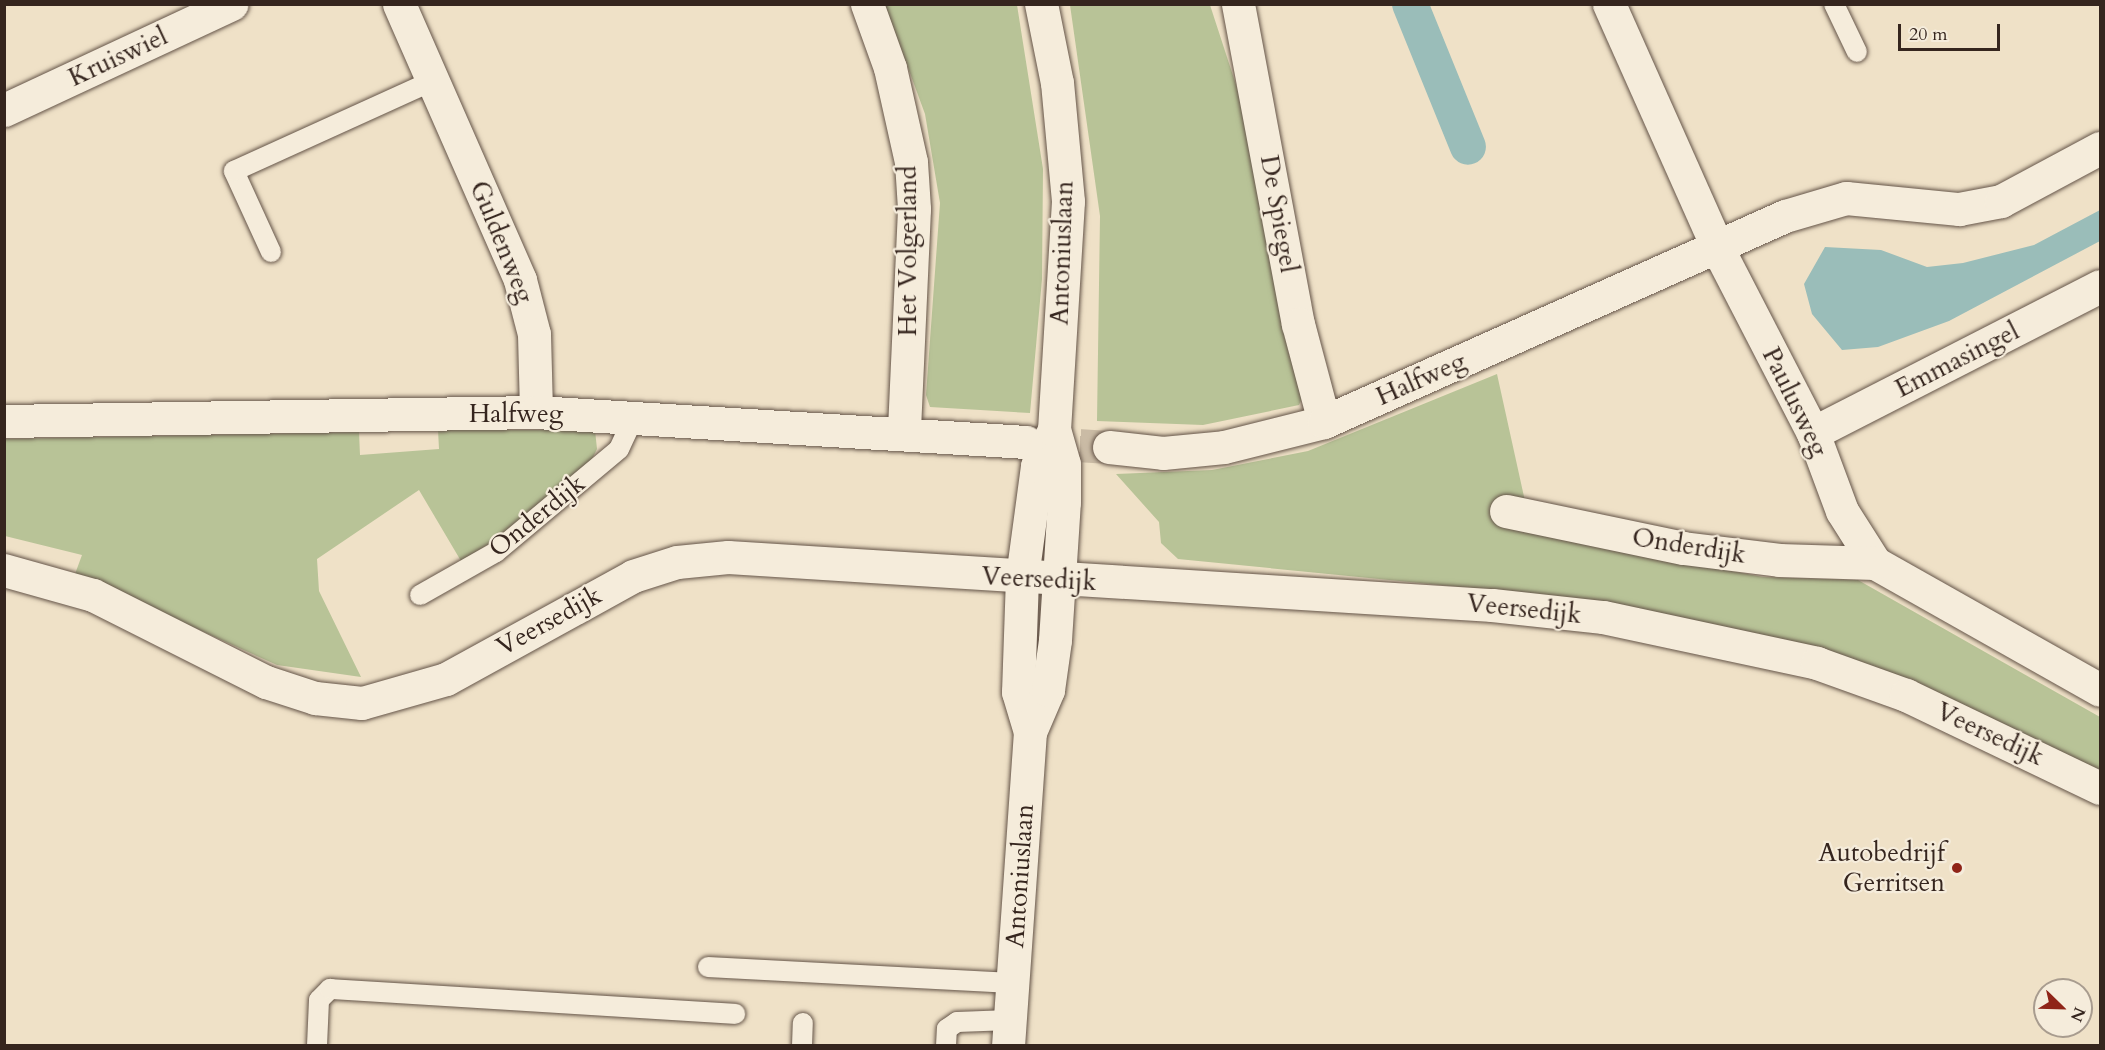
<!DOCTYPE html>
<style>
body{margin:0}
#map{position:relative;width:2105px;height:1050px;overflow:hidden;background:#efe1c7;font-family:Cardo,serif}
div>[style]{position:absolute}
.green>*{inset:0;background:#b8c397}
.water>*{inset:0;background:#9abdb9}
.canal>*{height:36px;margin:-18px;padding:0 18px;transform-origin:18px;border-radius:18px;background:#9abdb9}
.street-tunnel>*{height:33px;margin-top:-16.5px;transform-origin:0;background:repeating-linear-gradient(90deg,#cabba5 0 33px,transparent 0 49px)}
.roads{filter:drop-shadow(0 0 2px #645448) drop-shadow(0 0 2px #645448)}
.lane>*{height:20px;margin:-10px;padding:0 10px;transform-origin:10px;border-radius:10px;background:#f5ecdb}
.street>*{height:33px;margin:-16.5px;padding:0 16.5px;transform-origin:16.5px;border-radius:16.5px;background:#f5ecdb}
.secondary>*{height:33px;margin:-16.5px;padding:0 16.5px;transform-origin:16.5px;border-radius:16.5px;background:#f5ecdb}
.dots>*{width:16px;height:16px;translate:-50% -50%;box-sizing:border-box;border:3px solid #f5ecdb;border-radius:50%}
span{translate:-50% -50%;white-space:nowrap;text-align:center;line-height:1.15;-webkit-text-stroke:4.5px #f5ecdb;paint-order:stroke}
.street-label{font-size:26px;color:#35251e}
.poi-label{font-size:26px;color:#35251e}
.right{translate:-100% -50%;text-align:right}
.frame{position:absolute;inset:0;border:6px solid #35251e;pointer-events:none}
.north{position:absolute;left:2033px;top:978px;width:60px;height:60px;box-sizing:border-box;background:#f5ecdb;border:2px solid #a89c8f;border-radius:50%;rotate:113deg;font-size:16px;font-weight:700;line-height:24px;text-align:center;color:#35251e}
.north::after{content:'';display:block;margin:auto;width:21px;height:27px;background:#8f2418;clip-path:polygon(50% 0,100% 100%,50% 72%,0 100%)}
.scale{position:absolute;left:1898px;top:24px;width:102px;height:27px;box-sizing:border-box;border:3px solid #35251e;border-top:0;padding-left:8px;font-size:18px;line-height:21px;white-space:nowrap;color:#35251e;-webkit-text-stroke:4px #f5ecdb;paint-order:stroke}
</style>
<div id="map">
<div class="green">
<div style="clip-path:polygon(885px 5px,1017px 5px,1043px 169px,1042px 279px,1030px 413px,930px 407px,926px 395px,940px 203px,925px 114px)"></div>
<div style="clip-path:polygon(1070px 5px,1210px 5px,1240px 97px,1303px 396px,1299px 405px,1203px 425px,1097px 421px,1100px 216px)"></div>
<div style="clip-path:polygon(1497px 374px,1532px 533px,1763px 577px,1858px 580px,2100px 717px,2100px 770px,2035px 740px,1571px 598px,1178px 559px,1161px 543px,1159px 522px,1116px 474px,1212px 470px,1308px 451px)"></div>
<div style="clip-path:polygon(438px 430px,595px 430px,597px 449px,591px 461px,507px 533px,461px 561px,419px 490px,317px 559px,319px 591px,361px 677px,277px 665px,75px 574px,82px 555px,5px 536px,4px 439px,359px 432px,360px 455px,439px 449px)"></div>
</div>
<div class="water">
<div style="clip-path:polygon(2100px 210px,2100px 241px,1949px 321px,1878px 347px,1842px 350px,1812px 314px,1804px 284px,1825px 247px,1881px 250px,1927px 267px,1963px 263px,2034px 245px)"></div>
</div>
<div class="canal">
<div style="left:1410px;top:4px;width:154px;rotate:67.9deg"></div>
</div>
<div class="street-tunnel">
<div style="left:1031px;top:442px;width:78px;rotate:3.7deg"></div>
</div>
<div class="roads">
<div class="lane">
<div style="left:1834px;top:4px;width:53px;rotate:64.4deg"></div>
<div style="left:271px;top:252px;width:89px;rotate:-114.6deg"></div>
<div style="left:234px;top:171px;width:217px;rotate:-24.4deg"></div>
<div style="left:420px;top:595px;width:87px;rotate:-29.5deg"></div>
<div style="left:496px;top:552px;width:160px;rotate:-39.9deg"></div>
<div style="left:619px;top:449px;width:35px;rotate:-65deg"></div>
<div style="left:708px;top:967px;width:304px;rotate:3deg"></div>
<div style="left:317px;top:1046px;width:46px;rotate:-87.5deg"></div>
<div style="left:319px;top:1000px;width:16px;rotate:-45deg"></div>
<div style="left:330px;top:989px;width:406px;rotate:3.5deg"></div>
<div style="left:802px;top:1046px;width:23px;rotate:-88deg"></div>
<div style="left:946px;top:1046px;width:17px;rotate:-87deg"></div>
<div style="left:947px;top:1029px;width:12px;rotate:-35deg"></div>
<div style="left:957px;top:1022px;width:53px;rotate:-2.2deg"></div>
</div>
<div class="street">
<div style="left:399px;top:4px;width:301px;rotate:66.3deg"></div>
<div style="left:520px;top:280px;width:56px;rotate:75.5deg"></div>
<div style="left:534px;top:334px;width:78px;rotate:88.5deg"></div>
<div style="left:867px;top:4px;width:68px;rotate:70.2deg"></div>
<div style="left:890px;top:68px;width:96px;rotate:77.4deg"></div>
<div style="left:911px;top:162px;width:47px;rotate:86.3deg"></div>
<div style="left:914px;top:209px;width:222px;rotate:92.6deg"></div>
<div style="left:1238px;top:4px;width:326px;rotate:79.4deg"></div>
<div style="left:1298px;top:324px;width:101px;rotate:75.1deg"></div>
<div style="left:1609px;top:4px;width:268px;rotate:66deg"></div>
<div style="left:1718px;top:249px;width:207px;rotate:62.7deg"></div>
<div style="left:1813px;top:433px;width:83px;rotate:69.6deg"></div>
<div style="left:1842px;top:511px;width:62px;rotate:57.6deg"></div>
<div style="left:1875px;top:563px;width:258px;rotate:29.4deg"></div>
<div style="left:4px;top:110px;width:251px;rotate:-25deg"></div>
<div style="left:4px;top:421px;width:532px;rotate:-0.97deg"></div>
<div style="left:536px;top:412px;width:491px;rotate:3.5deg"></div>
<div style="left:1813px;top:433px;width:322px;rotate:-27.1deg"></div>
<div style="left:1109px;top:447px;width:54px;rotate:6.3deg"></div>
<div style="left:1163px;top:453px;width:61px;rotate:-5.6deg"></div>
<div style="left:1224px;top:447px;width:103px;rotate:-14deg"></div>
<div style="left:1324px;top:422px;width:505px;rotate:-24.08deg"></div>
<div style="left:1785px;top:216px;width:64px;rotate:-16.4deg"></div>
<div style="left:1846px;top:198px;width:114px;rotate:5.6deg"></div>
<div style="left:1959px;top:209px;width:43px;rotate:-10.8deg"></div>
<div style="left:2001px;top:201px;width:112px;rotate:-28.2deg"></div>
<div style="left:1506px;top:511px;width:181px;rotate:11.8deg"></div>
<div style="left:1683px;top:548px;width:97px;rotate:7.1deg"></div>
<div style="left:1779px;top:560px;width:96px;rotate:1.8deg"></div>
</div>
<div class="secondary">
<div style="left:4px;top:570px;width:92px;rotate:15.7deg"></div>
<div style="left:93px;top:595px;width:194px;rotate:26.7deg"></div>
<div style="left:266px;top:682px;width:52px;rotate:18.1deg"></div>
<div style="left:315px;top:698px;width:47px;rotate:6.1deg"></div>
<div style="left:362px;top:703px;width:87px;rotate:-15.9deg"></div>
<div style="left:446px;top:679px;width:213px;rotate:-28.8deg"></div>
<div style="left:633px;top:576px;width:46px;rotate:-17.7deg"></div>
<div style="left:677px;top:562px;width:51px;rotate:-5.6deg"></div>
<div style="left:728px;top:557px;width:766px;rotate:3.6deg"></div>
<div style="left:1492px;top:605px;width:112px;rotate:6.2deg"></div>
<div style="left:1603px;top:617px;width:219px;rotate:12.1deg"></div>
<div style="left:1817px;top:663px;width:95px;rotate:19.8deg"></div>
<div style="left:1906px;top:695px;width:215px;rotate:25.6deg"></div>
<div style="left:1030px;top:732px;width:42px;rotate:-106.7deg"></div>
<div style="left:1018px;top:692px;width:115px;rotate:-88deg"></div>
<div style="left:1022px;top:577px;width:112px;rotate:-82.3deg"></div>
<div style="left:1037px;top:466px;width:40px;rotate:-65deg"></div>
<div style="left:1008px;top:1046px;width:315px;rotate:-86deg"></div>
<div style="left:1030px;top:732px;width:46px;rotate:-66.8deg"></div>
<div style="left:1048px;top:690px;width:50px;rotate:-82deg"></div>
<div style="left:1055px;top:640px;width:138px;rotate:-86.3deg"></div>
<div style="left:1064px;top:502px;width:38px;rotate:-90deg"></div>
<div style="left:1064px;top:464px;width:35px;rotate:-106deg"></div>
<div style="left:1054px;top:430px;width:229px;rotate:-86.5deg"></div>
<div style="left:1068px;top:201px;width:119px;rotate:-95.3deg"></div>
<div style="left:1057px;top:83px;width:81px;rotate:-101.4deg"></div>
</div>
</div>
<div class="dots">
<div style="left:1957px;top:868px;background:#8f2418"></div>
</div>
<div class="street-label">
<span style="left:118px;top:57px;rotate:-25deg">Kruiswiel</span>
<span style="left:1279px;top:214px;rotate:80deg">De Spiegel</span>
<span style="left:502px;top:242px;rotate:68deg">Guldenweg</span>
<span style="left:908px;top:251px;rotate:-90deg">Het Volgerland</span>
<span style="left:1062px;top:253px;rotate:-88deg">Antoniuslaan</span>
<span style="left:1957px;top:360px;rotate:-27deg">Emmasingel</span>
<span style="left:1421px;top:379px;rotate:-24deg">Halfweg</span>
<span style="left:1795px;top:402px;rotate:64deg">Paulusweg</span>
<span style="left:516px;top:414px">Halfweg</span>
<span style="left:537px;top:516px;rotate:-39deg">Onderdijk</span>
<span style="left:1689px;top:546px;rotate:9deg">Onderdijk</span>
<span style="left:1039px;top:579px;rotate:3deg">Veersedijk</span>
<span style="left:1524px;top:609px;rotate:6deg">Veersedijk</span>
<span style="left:549px;top:621px;rotate:-29deg">Veersedijk</span>
<span style="left:1990px;top:734px;rotate:25deg">Veersedijk</span>
<span style="left:1020px;top:876px;rotate:-86deg">Antoniuslaan</span>
</div>
<div class="poi-label">
<span class="right" style="left:1945px;top:868px">Autobedrijf<br>Gerritsen</span>
</div>
<div class="frame"></div>
<div class="north">N</div>
<div class="scale">20 m</div>
</div>
